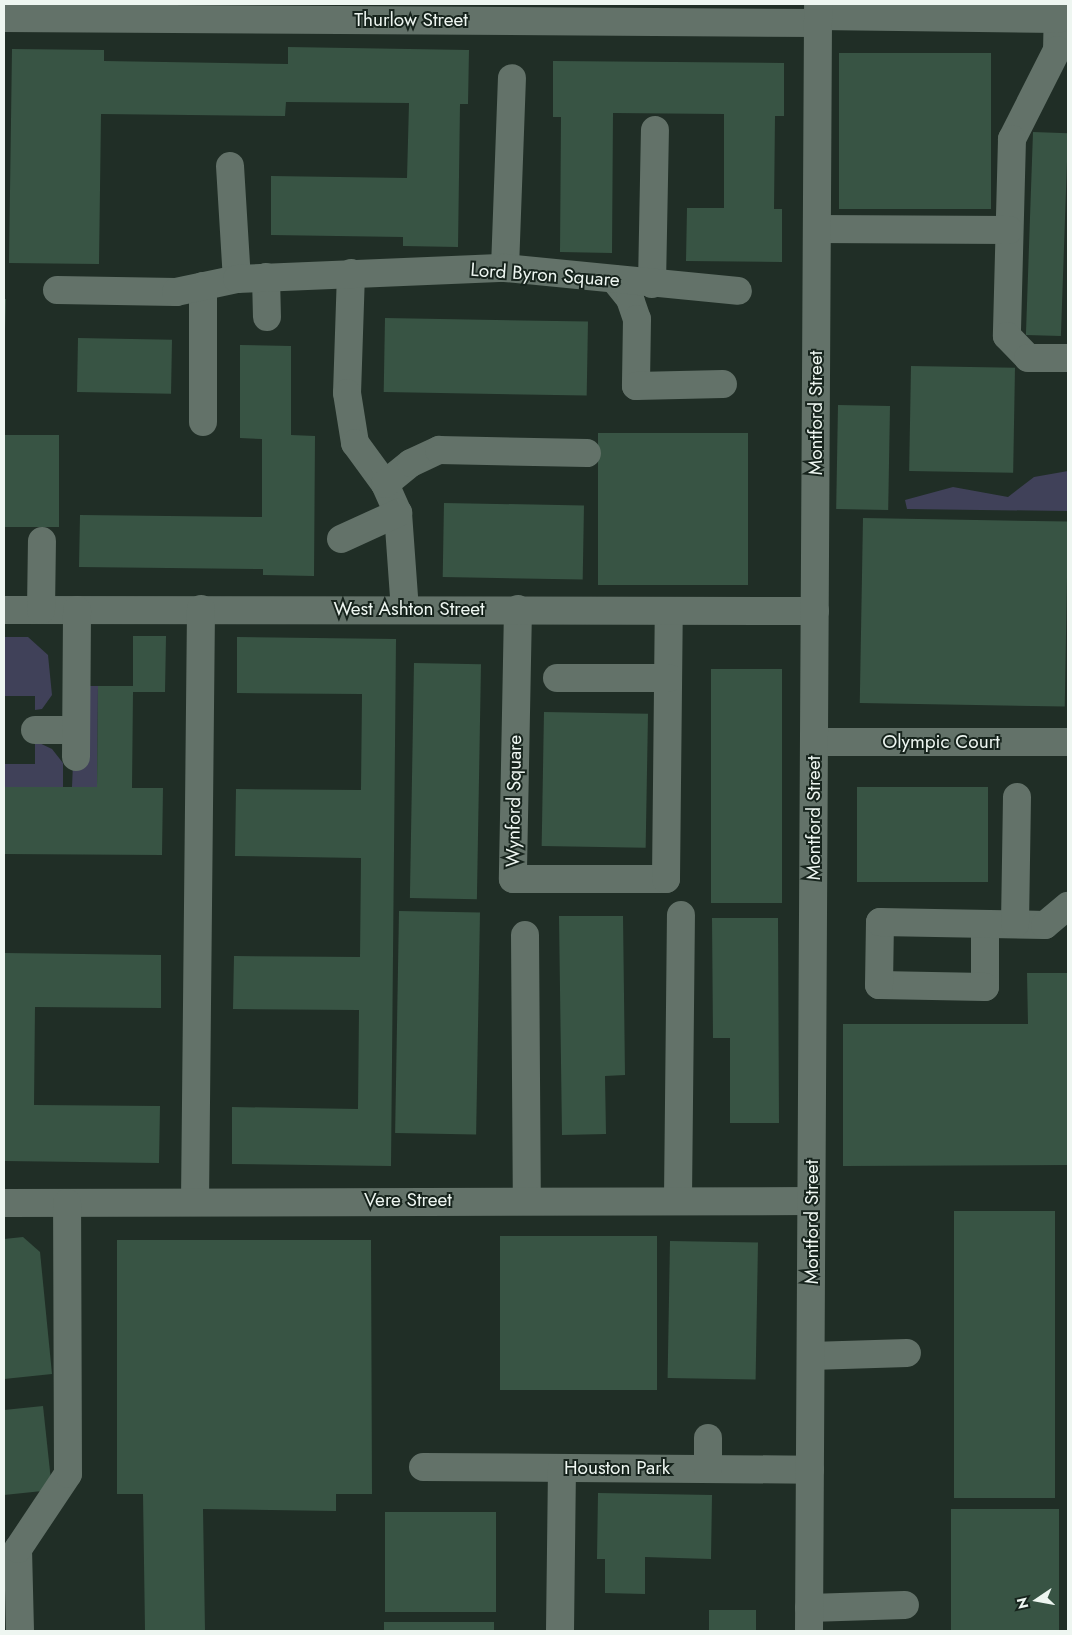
<!DOCTYPE html>
<style>
body{margin:0}
#map{position:relative;width:1072px;height:1635px;overflow:hidden;background:#202e26;font-family:Jost,sans-serif}
div>[style]{position:absolute}
.green>*{inset:0;background:#404159}
.building>*{inset:0;background:#385444;transform-origin:0 0}
.minor>*{height:28px;margin:-14px;padding:0 14px;transform-origin:14px;border-radius:14px;background:#637269}
span{translate:-50% -50%;white-space:nowrap;text-align:center;line-height:1.15;-webkit-text-stroke:4px #17241d;paint-order:stroke}
.street-label{font-size:19px;color:#eef6f1}
.frame{position:absolute;inset:0;border:5px solid #eef6f1;pointer-events:none}
.north{position:absolute;left:1012px;top:1575px;width:50px;height:50px;-webkit-text-stroke:4px #17241d;paint-order:stroke;rotate:258deg;font-size:14px;font-weight:700;line-height:20px;text-align:center;color:#eef6f1}
.north::after{content:'';display:block;margin:auto;width:18px;height:22px;background:#eef6f1;clip-path:polygon(50% 0,100% 100%,50% 72%,0 100%)}
</style>
<div id="map">
<div class="green">
<div style="clip-path:polygon(1068px 471px,1068px 511px,907px 509px,905px 500px,953px 487px,1008px 497px,1034px 477px)"></div>
<div style="clip-path:polygon(4px 637px,28px 637px,48px 655px,52px 695px,42px 709px,35px 710px,35px 696px,4px 696px)"></div>
<div style="clip-path:polygon(89px 686px,98px 686px,97px 787px,72px 787px,73px 763px,88px 763px)"></div>
<div style="clip-path:polygon(35px 741px,52px 749px,63px 763px,63px 787px,4px 787px,4px 764px,35px 764px)"></div>
</div>
<div class="building">
<div style="clip-path:polygon(288px 47px,469px 50px,468px 104px,460px 104px,458px 247px,403px 246px,403px 237px,271px 235px,271px 176px,407px 178px,409px 103px,286px 102px,285px 116px,101px 114px,99px 264px,9px 263px,12px 49px,104px 50px,104px 61px,288px 64px)"></div>
<div style="left:839px;top:53px;width:152px;height:156px"></div>
<div style="clip-path:polygon(553px 61px,784px 63px,784px 116px,775px 116px,774px 209px,782px 209px,782px 262px,686px 261px,687px 208px,724px 208px,724px 114px,613px 113px,612px 253px,560px 252px,561px 117px,553px 117px)"></div>
<div style="left:1033px;top:132px;width:35px;height:203px;rotate:2deg"></div>
<div style="clip-path:polygon(4px 299px,6px 299px,5px 329px,4px 329px)"></div>
<div style="left:385px;top:318px;width:203px;height:74px;rotate:1deg"></div>
<div style="left:78px;top:338px;width:94px;height:54px;rotate:1deg"></div>
<div style="clip-path:polygon(240px 345px,291px 346px,291px 435px,315px 436px,314px 576px,263px 575px,263px 569px,79px 567px,80px 515px,262px 517px,262px 439px,240px 438px)"></div>
<div style="left:911px;top:366px;width:104px;height:105px;rotate:1deg"></div>
<div style="left:838px;top:405px;width:52px;height:104px;rotate:1deg"></div>
<div style="left:598px;top:433px;width:150px;height:152px"></div>
<div style="left:4px;top:435px;width:55px;height:92px"></div>
<div style="left:444px;top:503px;width:140px;height:74px;rotate:1deg"></div>
<div style="left:863px;top:518px;width:205px;height:185px;rotate:1deg"></div>
<div style="clip-path:polygon(133px 636px,166px 636px,165px 692px,133px 692px,132px 788px,163px 788px,162px 855px,4px 854px,4px 787px,97px 787px,98px 686px,133px 686px)"></div>
<div style="clip-path:polygon(237px 637px,396px 639px,391px 1166px,232px 1164px,232px 1107px,358px 1109px,359px 1010px,233px 1009px,234px 956px,360px 957px,361px 858px,235px 856px,236px 789px,361px 790px,362px 694px,237px 693px)"></div>
<div style="left:414px;top:663px;width:67px;height:235px;rotate:1deg"></div>
<div style="left:711px;top:669px;width:71px;height:234px"></div>
<div style="left:544px;top:712px;width:104px;height:134px;rotate:1deg"></div>
<div style="left:857px;top:787px;width:131px;height:95px"></div>
<div style="left:399px;top:911px;width:81px;height:222px;rotate:1deg"></div>
<div style="clip-path:polygon(559px 916px,623px 916px,625px 1075px,605px 1076px,606px 1134px,562px 1135px)"></div>
<div style="clip-path:polygon(712px 918px,778px 918px,779px 1123px,730px 1123px,730px 1038px,713px 1038px)"></div>
<div style="clip-path:polygon(4px 953px,161px 955px,161px 1008px,35px 1007px,34px 1105px,160px 1106px,159px 1163px,4px 1161px)"></div>
<div style="clip-path:polygon(1027px 973px,1068px 973px,1068px 1165px,843px 1166px,843px 1024px,1028px 1024px)"></div>
<div style="left:954px;top:1211px;width:101px;height:287px"></div>
<div style="left:500px;top:1236px;width:157px;height:154px"></div>
<div style="clip-path:polygon(23px 1237px,40px 1252px,52px 1374px,4px 1379px,4px 1239px)"></div>
<div style="clip-path:polygon(117px 1240px,371px 1240px,372px 1494px,336px 1494px,336px 1511px,203px 1509px,205px 1631px,145px 1631px,143px 1494px,117px 1494px)"></div>
<div style="left:670px;top:1241px;width:88px;height:137px;rotate:1deg"></div>
<div style="clip-path:polygon(43px 1406px,52px 1490px,4px 1495px,4px 1410px)"></div>
<div style="clip-path:polygon(598px 1493px,712px 1495px,711px 1559px,645px 1557px,645px 1594px,605px 1593px,605px 1559px,597px 1559px)"></div>
<div style="left:1059px;top:1509px;width:122px;height:108px;rotate:90deg"></div>
<div style="left:385px;top:1512px;width:111px;height:100px"></div>
<div style="left:709px;top:1610px;width:47px;height:21px"></div>
<div style="left:384px;top:1622px;width:110px;height:9px"></div>
</div>
<div class="minor">
<div style="left:1058px;top:4px;width:46px;rotate:91.2deg"></div>
<div style="left:1057px;top:50px;width:100px;rotate:116.8deg"></div>
<div style="left:1012px;top:139px;width:197px;rotate:91.5deg"></div>
<div style="left:1007px;top:336px;width:30px;rotate:46deg"></div>
<div style="left:1028px;top:358px;width:40px"></div>
<div style="left:818px;top:16px;width:240px;rotate:0.7deg"></div>
<div style="left:4px;top:18px;width:814px;rotate:0.35deg"></div>
<div style="left:230px;top:166px;width:113px;rotate:86.5deg"></div>
<div style="left:817px;top:229px;width:192px;rotate:0.3deg"></div>
<div style="left:505px;top:268px;width:190px;rotate:-87.9deg"></div>
<div style="left:351px;top:273px;width:120px;rotate:91.9deg"></div>
<div style="left:347px;top:393px;width:51px;rotate:80.9deg"></div>
<div style="left:355px;top:443px;width:51px;rotate:53.8deg"></div>
<div style="left:385px;top:484px;width:32px;rotate:66deg"></div>
<div style="left:398px;top:513px;width:97px;rotate:85.9deg"></div>
<div style="left:266px;top:277px;width:40px;rotate:88.6deg"></div>
<div style="left:614px;top:279px;width:26px;rotate:51deg"></div>
<div style="left:630px;top:299px;width:21px;rotate:71deg"></div>
<div style="left:637px;top:319px;width:67px;rotate:90.9deg"></div>
<div style="left:636px;top:386px;width:87px;rotate:-1.3deg"></div>
<div style="left:652px;top:284px;width:154px;rotate:-88.9deg"></div>
<div style="left:203px;top:286px;width:136px;rotate:90deg"></div>
<div style="left:57px;top:290px;width:119px;rotate:1deg"></div>
<div style="left:176px;top:292px;width:62px;rotate:-12deg"></div>
<div style="left:237px;top:279px;width:268px;rotate:-2.4deg"></div>
<div style="left:505px;top:268px;width:234px;rotate:5.6deg"></div>
<div style="left:385px;top:484px;width:33px;rotate:-39deg"></div>
<div style="left:411px;top:463px;width:31px;rotate:-25deg"></div>
<div style="left:439px;top:450px;width:148px;rotate:1.2deg"></div>
<div style="left:341px;top:539px;width:63px;rotate:-24.5deg"></div>
<div style="left:518px;top:609px;width:270px;rotate:91.1deg"></div>
<div style="left:513px;top:879px;width:153px"></div>
<div style="left:666px;top:879px;width:268px;rotate:-89.4deg"></div>
<div style="left:4px;top:610px;width:811px;rotate:0.07deg"></div>
<div style="left:41px;top:610px;width:69px;rotate:-89.2deg"></div>
<div style="left:557px;top:678px;width:111px"></div>
<div style="left:35px;top:730px;width:41px"></div>
<div style="left:814px;top:742px;width:254px"></div>
<div style="left:76px;top:757px;width:147px;rotate:-89.6deg"></div>
<div style="left:985px;top:924px;width:63px;rotate:90deg"></div>
<div style="left:985px;top:987px;width:106px;rotate:-178.9deg"></div>
<div style="left:879px;top:985px;width:63px;rotate:-89.1deg"></div>
<div style="left:880px;top:922px;width:165px;rotate:1deg"></div>
<div style="left:1045px;top:925px;width:30px;rotate:-40deg"></div>
<div style="left:1015px;top:924px;width:127px;rotate:-89.1deg"></div>
<div style="left:525px;top:935px;width:265px;rotate:89.6deg"></div>
<div style="left:678px;top:1198px;width:283px;rotate:-89.4deg"></div>
<div style="left:195px;top:1202px;width:593px;rotate:-89.42deg"></div>
<div style="left:4px;top:1203px;width:807px;rotate:-0.14deg"></div>
<div style="left:811px;top:1356px;width:96px;rotate:-1.8deg"></div>
<div style="left:423px;top:1467px;width:387px;rotate:0.4deg"></div>
<div style="left:708px;top:1469px;width:31px;rotate:-90deg"></div>
<div style="left:809px;top:1608px;width:96px;rotate:-1.8deg"></div>
<div style="left:20px;top:1631px;width:82px;rotate:-91.4deg"></div>
<div style="left:18px;top:1549px;width:90px;rotate:-56.3deg"></div>
<div style="left:68px;top:1474px;width:271px;rotate:-90.2deg"></div>
<div style="left:560px;top:1631px;width:163px;rotate:-89.3deg"></div>
<div style="left:809px;top:1631px;width:1627px;rotate:-89.68deg"></div>
</div>
<div class="street-label">
<span style="left:411px;top:20px">Thurlow Street</span>
<span style="left:545px;top:275px;rotate:4deg">Lord Byron Square</span>
<span style="left:816px;top:413px;rotate:-90deg">Montford Street</span>
<span style="left:409px;top:609px">West Ashton Street</span>
<span style="left:941px;top:742px">Olympic Court</span>
<span style="left:514px;top:801px;rotate:-89deg">Wynford Square</span>
<span style="left:814px;top:818px;rotate:-90deg">Montford Street</span>
<span style="left:408px;top:1200px">Vere Street</span>
<span style="left:812px;top:1222px;rotate:-90deg">Montford Street</span>
<span style="left:617px;top:1468px">Houston Park</span>
</div>
<div class="frame"></div>
<div class="north">N</div>
</div>
